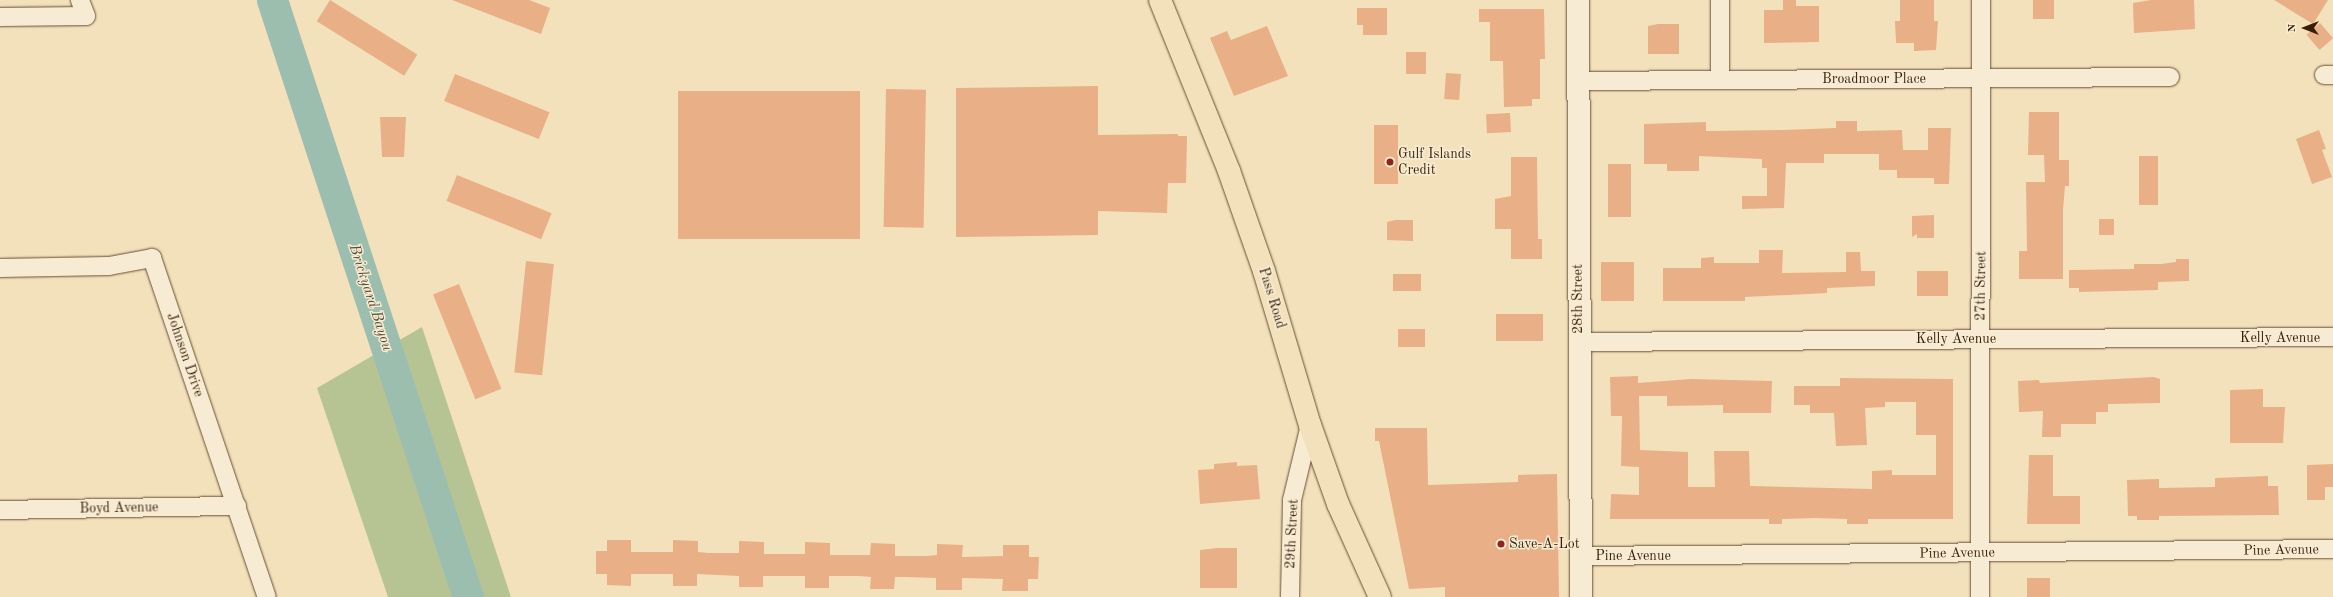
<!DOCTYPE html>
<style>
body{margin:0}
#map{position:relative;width:2333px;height:597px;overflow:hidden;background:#f3e1bc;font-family:"Old Standard TT",serif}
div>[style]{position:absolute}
.green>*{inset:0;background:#b6c494}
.river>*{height:31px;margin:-15.5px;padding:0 15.5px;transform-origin:15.5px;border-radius:15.5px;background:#9bbeae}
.building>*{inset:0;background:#e9af86;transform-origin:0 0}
.roads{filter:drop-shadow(0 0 1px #664e34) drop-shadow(0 0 1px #664e34)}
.minor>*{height:18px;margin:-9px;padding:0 9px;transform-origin:9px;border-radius:9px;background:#f7ecd3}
.tertiary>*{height:22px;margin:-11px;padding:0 11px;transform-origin:11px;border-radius:11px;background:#f7ecd3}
.primary>*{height:22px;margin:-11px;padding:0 11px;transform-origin:11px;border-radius:11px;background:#f3e1bc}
.dots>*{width:11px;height:11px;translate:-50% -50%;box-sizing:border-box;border:2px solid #f7ecd3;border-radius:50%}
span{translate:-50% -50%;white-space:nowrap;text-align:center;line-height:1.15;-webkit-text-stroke:3px #f7ecd3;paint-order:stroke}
.street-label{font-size:14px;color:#371d06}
.poi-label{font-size:14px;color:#371d06}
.left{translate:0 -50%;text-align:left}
.water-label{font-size:15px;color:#554d38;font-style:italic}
.north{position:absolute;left:2285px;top:8px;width:40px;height:40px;-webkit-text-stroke:3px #f7ecd3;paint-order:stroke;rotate:270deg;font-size:11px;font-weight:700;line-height:16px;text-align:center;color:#371d06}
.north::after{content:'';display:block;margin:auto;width:14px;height:18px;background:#371d06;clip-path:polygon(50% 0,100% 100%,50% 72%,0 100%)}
</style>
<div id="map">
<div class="green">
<div style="clip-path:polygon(422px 327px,511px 597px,388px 597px,317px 388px)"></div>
</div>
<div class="river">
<div style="left:272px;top:0;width:628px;rotate:71.82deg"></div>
</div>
<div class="building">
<div style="left:330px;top:0;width:103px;height:25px;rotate:32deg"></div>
<div style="clip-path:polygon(452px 0,529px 0,550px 8px,541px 34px)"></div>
<div style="clip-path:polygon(1783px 0,1796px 0,1796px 6px,1819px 6px,1819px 42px,1764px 43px,1764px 10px,1783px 10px)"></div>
<div style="clip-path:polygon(1900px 0,1934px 0,1934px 21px,1938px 21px,1936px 50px,1914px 51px,1914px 43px,1896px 43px,1895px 21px,1900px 21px)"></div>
<div style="left:2033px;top:0;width:21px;height:19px"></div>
<div style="clip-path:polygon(2151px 0,2194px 0,2195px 29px,2134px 33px,2133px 3px)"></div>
<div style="clip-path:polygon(2274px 0,2328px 0,2313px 24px)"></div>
<div style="clip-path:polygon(1357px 8px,1387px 8px,1387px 35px,1363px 35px,1363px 25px,1357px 25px)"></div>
<div style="clip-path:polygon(1479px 9px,1544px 9px,1545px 59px,1540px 59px,1540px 99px,1532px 99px,1532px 106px,1504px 107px,1503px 61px,1490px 61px,1490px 22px,1479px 22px)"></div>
<div style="left:2320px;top:23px;width:20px;height:18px;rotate:49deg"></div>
<div style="clip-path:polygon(1658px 24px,1679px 24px,1679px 54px,1648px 54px,1648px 26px)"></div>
<div style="clip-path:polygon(1267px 26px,1288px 76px,1234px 96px,1210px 38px,1227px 31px,1231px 40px)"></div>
<div style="left:1426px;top:52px;width:22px;height:20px;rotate:90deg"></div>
<div style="left:1446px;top:73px;width:15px;height:26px;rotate:4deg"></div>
<div style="left:455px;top:74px;width:102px;height:29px;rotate:22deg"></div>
<div style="clip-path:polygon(1098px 86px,1098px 135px,1178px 134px,1178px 136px,1187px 136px,1186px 183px,1168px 183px,1167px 213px,1098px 211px,1098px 235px,956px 237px,956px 88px)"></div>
<div style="left:886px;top:89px;width:40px;height:138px;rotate:1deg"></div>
<div style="left:860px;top:91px;width:148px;height:182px;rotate:90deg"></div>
<div style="clip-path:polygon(2029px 112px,2059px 112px,2059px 160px,2069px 160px,2069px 186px,2065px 186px,2063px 210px,2063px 279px,2019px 279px,2019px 251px,2027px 251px,2026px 182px,2045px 182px,2044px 155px,2028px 155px)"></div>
<div style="left:1510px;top:113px;width:19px;height:24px;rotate:87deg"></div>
<div style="clip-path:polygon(380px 117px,406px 117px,404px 157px,382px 157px)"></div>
<div style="clip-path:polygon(1836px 121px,1857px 121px,1857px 131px,1902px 130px,1903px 150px,1928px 150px,1928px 128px,1951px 128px,1949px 184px,1934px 184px,1934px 178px,1897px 178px,1897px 170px,1879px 170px,1879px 154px,1824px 154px,1824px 163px,1786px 163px,1784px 208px,1742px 209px,1742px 196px,1767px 196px,1767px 168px,1762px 168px,1762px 159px,1699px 156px,1699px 171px,1667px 171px,1667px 164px,1644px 164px,1644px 124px,1706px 122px,1706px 131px,1784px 130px,1836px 128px)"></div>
<div style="left:1374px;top:125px;width:24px;height:59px"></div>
<div style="clip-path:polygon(2319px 130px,2326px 149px,2322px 150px,2332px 177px,2312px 184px,2296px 139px)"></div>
<div style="left:2139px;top:156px;width:19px;height:49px"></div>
<div style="clip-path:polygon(1511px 157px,1537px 157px,1538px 239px,1542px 239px,1542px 259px,1511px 259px,1511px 229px,1495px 229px,1495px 199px,1511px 196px)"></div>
<div style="left:1631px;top:164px;width:53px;height:23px;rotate:90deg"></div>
<div style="left:457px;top:175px;width:102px;height:28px;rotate:22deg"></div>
<div style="clip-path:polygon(1934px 215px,1934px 238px,1917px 238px,1917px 234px,1912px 237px,1912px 216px)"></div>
<div style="left:2099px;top:219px;width:15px;height:16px"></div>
<div style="clip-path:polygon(1395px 220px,1413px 220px,1413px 241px,1387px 240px,1387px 222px)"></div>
<div style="clip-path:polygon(1759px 250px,1783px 250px,1782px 273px,1846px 272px,1846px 252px,1860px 252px,1861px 271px,1875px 271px,1875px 286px,1827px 288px,1827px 293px,1745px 297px,1745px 301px,1663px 301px,1663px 268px,1701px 268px,1701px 258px,1714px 257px,1714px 263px,1759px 263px)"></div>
<div style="clip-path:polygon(2176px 259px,2189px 259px,2189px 281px,2158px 282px,2158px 290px,2079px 292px,2079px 288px,2069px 288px,2069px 270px,2134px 269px,2134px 264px,2161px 264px,2176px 262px)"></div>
<div style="left:526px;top:261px;width:28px;height:112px;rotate:6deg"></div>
<div style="left:1601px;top:262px;width:33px;height:39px"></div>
<div style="left:1917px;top:271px;width:31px;height:25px"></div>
<div style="left:1393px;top:274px;width:28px;height:17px"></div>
<div style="left:459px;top:284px;width:113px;height:28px;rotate:68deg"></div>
<div style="left:1496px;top:314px;width:47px;height:27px"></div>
<div style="left:1398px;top:329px;width:27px;height:18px"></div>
<div style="clip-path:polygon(1638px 376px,1638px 383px,1691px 379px,1772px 381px,1771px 413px,1723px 413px,1723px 405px,1667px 406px,1667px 396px,1639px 396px,1640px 450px,1688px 452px,1688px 487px,1715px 487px,1714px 451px,1749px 451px,1750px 486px,1872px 489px,1872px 471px,1892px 470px,1892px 475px,1936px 475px,1936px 435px,1916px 435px,1916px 402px,1885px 402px,1885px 407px,1865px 408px,1867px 445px,1836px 446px,1834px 413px,1810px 413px,1810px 405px,1794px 405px,1794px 386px,1840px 386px,1840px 378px,1953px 379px,1953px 519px,1868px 519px,1868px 524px,1847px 524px,1847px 519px,1815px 518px,1782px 519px,1782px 524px,1769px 524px,1769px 519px,1610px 519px,1611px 494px,1639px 495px,1639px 467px,1621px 466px,1622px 416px,1611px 416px,1610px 377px)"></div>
<div style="clip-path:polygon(2154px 377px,2160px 379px,2160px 403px,2108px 404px,2108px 412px,2096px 412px,2096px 424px,2061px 424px,2061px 437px,2042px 437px,2043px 411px,2019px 412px,2018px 381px,2039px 380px,2040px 383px)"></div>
<div style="clip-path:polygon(2263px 389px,2263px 407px,2285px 407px,2283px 443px,2230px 443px,2230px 390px)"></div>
<div style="clip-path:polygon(1375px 428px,1427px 428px,1428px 485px,1518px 482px,1518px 475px,1557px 474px,1559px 597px,1445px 597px,1445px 587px,1409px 589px,1379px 441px,1375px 441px)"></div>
<div style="clip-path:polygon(2029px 455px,2053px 455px,2053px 496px,2080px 496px,2080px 524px,2027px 524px)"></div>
<div style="clip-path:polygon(1237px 462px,1237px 466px,1257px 465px,1260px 499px,1200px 504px,1198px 470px,1214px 469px,1214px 464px)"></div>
<div style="clip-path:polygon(2333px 464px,2333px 487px,2325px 487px,2325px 500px,2307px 500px,2307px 465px)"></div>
<div style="clip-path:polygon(2268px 476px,2268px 486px,2278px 486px,2279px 515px,2159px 516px,2159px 520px,2137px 520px,2137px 516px,2128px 516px,2127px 480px,2159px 479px,2159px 488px,2215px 487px,2215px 478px)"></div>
<div style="clip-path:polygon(607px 540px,631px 540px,631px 552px,673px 552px,673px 540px,698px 541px,698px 552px,708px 553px,739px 553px,739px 541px,764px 542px,764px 554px,805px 554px,805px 542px,830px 543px,830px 555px,870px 555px,871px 543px,895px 544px,895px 556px,927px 556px,937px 555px,937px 544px,963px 545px,962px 557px,1003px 556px,1003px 545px,1029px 545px,1029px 557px,1039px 557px,1038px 579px,1028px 579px,1028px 591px,1002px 591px,1003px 579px,962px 578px,962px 590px,936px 590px,936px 578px,906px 577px,895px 577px,894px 589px,870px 589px,871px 577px,859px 576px,829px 576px,829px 588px,805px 588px,805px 576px,763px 576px,763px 587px,739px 587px,739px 576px,697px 574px,697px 586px,673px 586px,673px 574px,631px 574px,631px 586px,607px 585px,607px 574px,596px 574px,596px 551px,607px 551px)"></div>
<div style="clip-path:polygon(1217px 548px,1237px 548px,1237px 588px,1200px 588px,1200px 550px)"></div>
<div style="left:2027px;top:578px;width:23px;height:19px"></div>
</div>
<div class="roads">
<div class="minor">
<div style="left:0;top:17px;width:86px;rotate:-0.7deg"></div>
<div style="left:86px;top:16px;width:17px;rotate:-111deg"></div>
<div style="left:2324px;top:75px;width:9px"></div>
<div style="left:1720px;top:79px;width:79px;rotate:-90deg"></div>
<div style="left:1578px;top:81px;width:592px;rotate:-0.39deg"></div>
<div style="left:0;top:268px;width:109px;rotate:-1.1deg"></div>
<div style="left:109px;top:266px;width:44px;rotate:-10.5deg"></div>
<div style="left:152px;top:258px;width:358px;rotate:71.3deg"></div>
<div style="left:1579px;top:342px;width:754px;rotate:-0.38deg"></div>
<div style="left:0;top:510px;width:237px;rotate:-1deg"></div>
<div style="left:1581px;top:556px;width:752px;rotate:-0.53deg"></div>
<div style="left:1290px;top:597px;width:97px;rotate:-88.8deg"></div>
<div style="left:1292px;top:500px;width:77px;rotate:-76.5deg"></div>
<div style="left:1980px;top:597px;width:597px;rotate:-89.9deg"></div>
</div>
<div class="tertiary">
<div style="left:1578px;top:0;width:597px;rotate:89.71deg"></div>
</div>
<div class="primary">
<div style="left:1160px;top:0;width:184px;rotate:68deg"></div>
<div style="left:1229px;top:171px;width:106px;rotate:70.7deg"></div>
<div style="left:1264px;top:271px;width:161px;rotate:73.4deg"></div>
<div style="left:1310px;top:425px;width:84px;rotate:70.5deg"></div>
<div style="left:1338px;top:504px;width:102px;rotate:65.7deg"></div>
</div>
</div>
<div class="dots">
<div style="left:1390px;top:162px;background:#8f2418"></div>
<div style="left:1501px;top:544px;background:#8f2418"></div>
</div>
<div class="street-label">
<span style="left:1874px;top:79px">Broadmoor Place</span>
<span style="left:1981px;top:286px;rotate:-89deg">27th Street</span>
<span style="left:1272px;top:298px;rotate:73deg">Pass Road</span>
<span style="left:1578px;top:299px;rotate:-90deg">28th Street</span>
<span style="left:2280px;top:338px">Kelly Avenue</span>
<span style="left:1956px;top:339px">Kelly Avenue</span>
<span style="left:185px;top:355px;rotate:71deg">Johnson Drive</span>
<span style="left:119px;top:508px;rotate:-1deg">Boyd Avenue</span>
<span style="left:1292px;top:534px;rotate:-87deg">29th Street</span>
<span style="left:2281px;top:550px;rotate:-1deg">Pine Avenue</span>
<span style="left:1957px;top:553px;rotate:-1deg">Pine Avenue</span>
<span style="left:1633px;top:556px">Pine Avenue</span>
</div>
<div class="poi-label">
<span class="left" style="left:1398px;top:162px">Gulf Islands<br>Credit</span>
<span class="left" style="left:1509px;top:544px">Save-A-Lot</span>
</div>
<div class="water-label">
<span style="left:370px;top:298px;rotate:72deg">Brickyard Bayou</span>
</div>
<div class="north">N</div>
</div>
